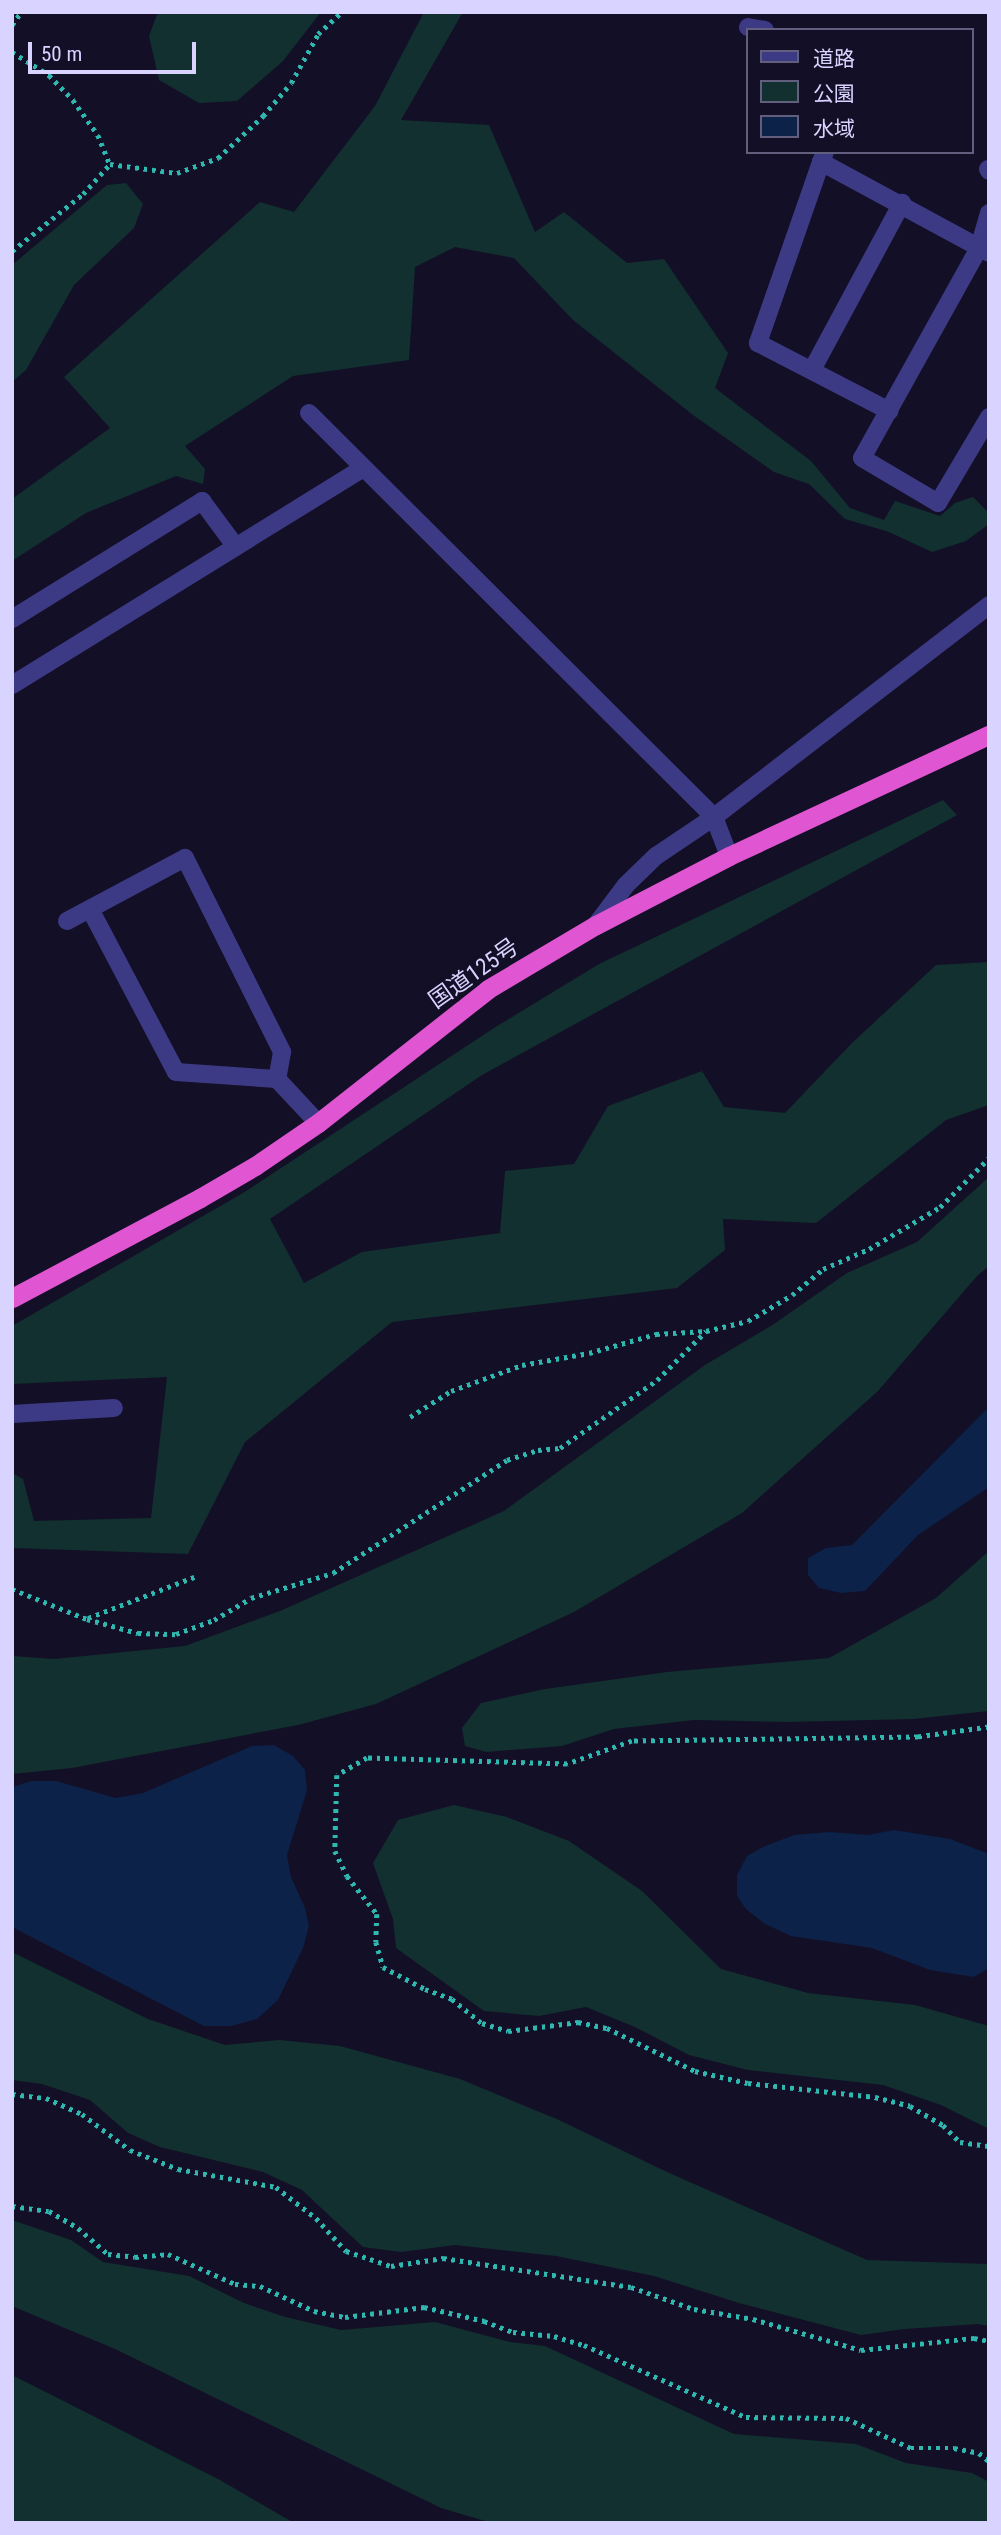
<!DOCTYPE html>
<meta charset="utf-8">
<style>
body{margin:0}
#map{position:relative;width:1001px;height:2535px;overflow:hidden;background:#130f26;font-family:"Roboto Condensed","Noto Sans JP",sans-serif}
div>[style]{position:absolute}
.green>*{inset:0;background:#12302f}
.water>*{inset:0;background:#0c2248}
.path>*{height:4.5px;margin-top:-2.25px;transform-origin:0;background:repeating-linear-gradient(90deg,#2fb8b0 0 3.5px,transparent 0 8.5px)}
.minor>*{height:18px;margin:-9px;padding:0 9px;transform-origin:9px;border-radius:9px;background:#3d3a85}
.tertiary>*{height:18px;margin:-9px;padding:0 9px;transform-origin:9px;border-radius:9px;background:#3d3a85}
.trunk>*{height:19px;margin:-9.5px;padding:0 9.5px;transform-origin:9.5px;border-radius:9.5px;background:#e055d1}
span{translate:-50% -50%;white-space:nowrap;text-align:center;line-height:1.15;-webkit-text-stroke:7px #130f26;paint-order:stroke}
.street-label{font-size:23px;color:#d9d4ff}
.frame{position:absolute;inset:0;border:14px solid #d9d4ff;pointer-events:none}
.legend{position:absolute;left:746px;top:28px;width:228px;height:126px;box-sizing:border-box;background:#130f26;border:2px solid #625e7d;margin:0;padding:9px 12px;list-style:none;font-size:21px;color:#d9d4ff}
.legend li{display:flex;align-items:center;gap:14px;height:35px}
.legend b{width:35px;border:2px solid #625e7d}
.scale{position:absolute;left:28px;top:42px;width:168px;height:32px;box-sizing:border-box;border:4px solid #d9d4ff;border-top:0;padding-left:9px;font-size:21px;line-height:24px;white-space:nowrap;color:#d9d4ff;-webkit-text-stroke:5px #130f26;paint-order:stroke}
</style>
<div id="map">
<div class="green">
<div style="clip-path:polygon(158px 12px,321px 12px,283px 61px,237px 101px,199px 103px,159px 80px,149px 36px)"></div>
<div style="clip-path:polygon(424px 12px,463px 12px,401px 120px,489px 125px,535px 232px,564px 212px,627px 263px,664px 259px,728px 353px,715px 388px,811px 461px,850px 508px,884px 520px,895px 501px,940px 516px,955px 503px,973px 497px,989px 513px,989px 524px,966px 541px,932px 552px,889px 532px,845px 519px,809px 484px,774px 472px,693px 415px,573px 320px,514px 258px,455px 247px,415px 267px,409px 360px,293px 376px,185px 446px,205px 469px,203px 484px,176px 476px,86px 513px,12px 561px,12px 499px,110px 428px,64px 377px,260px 202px,294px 212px,375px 106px)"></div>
<div style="clip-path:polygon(126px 183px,143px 204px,134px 228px,74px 285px,26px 370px,12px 382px,12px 265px,107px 185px)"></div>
<div style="clip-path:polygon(943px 800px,957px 815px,482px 1075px,270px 1219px,304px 1283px,362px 1252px,500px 1233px,505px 1171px,574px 1164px,608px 1106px,702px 1071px,724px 1107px,785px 1113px,852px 1043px,936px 965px,989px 962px,989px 1105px,946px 1120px,816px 1223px,723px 1219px,725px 1250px,677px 1288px,392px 1322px,245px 1442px,188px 1554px,12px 1548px,12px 1473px,23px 1479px,34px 1521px,151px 1518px,167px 1377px,12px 1384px,12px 1326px,243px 1193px,494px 1028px,599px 964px)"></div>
<div style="clip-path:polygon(989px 1177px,989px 1266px,977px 1276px,878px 1391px,742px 1513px,574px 1612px,376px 1704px,298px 1725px,72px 1768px,12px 1774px,12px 1656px,54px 1659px,185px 1646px,280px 1611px,504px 1511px,705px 1365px,774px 1324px,847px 1273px,917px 1242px)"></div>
<div style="clip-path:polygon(989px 1551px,989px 1711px,913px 1719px,789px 1722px,694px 1720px,614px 1729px,562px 1746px,486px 1752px,465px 1746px,462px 1728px,481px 1703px,545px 1689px,667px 1672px,829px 1658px,936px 1598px)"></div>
<div style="clip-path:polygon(454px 1805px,507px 1817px,569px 1841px,642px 1891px,721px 1969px,808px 1993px,915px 2005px,989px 2026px,989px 2129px,941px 2105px,883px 2085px,748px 2070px,689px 2055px,635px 2027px,586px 2007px,539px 2016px,484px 2011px,396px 1948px,393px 1919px,373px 1863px,398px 1820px)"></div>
<div style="clip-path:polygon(12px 1952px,148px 2019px,225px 2045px,279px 2040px,340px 2046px,460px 2079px,559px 2120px,667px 2172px,867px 2260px,989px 2264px,989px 2326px,978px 2324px,905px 2329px,861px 2335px,739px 2303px,654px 2276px,556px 2256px,455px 2245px,401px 2252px,363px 2247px,302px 2190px,263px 2172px,160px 2147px,128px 2133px,90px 2100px,42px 2084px,12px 2080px)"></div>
<div style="clip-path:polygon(12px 2220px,71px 2240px,103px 2262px,189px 2276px,244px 2303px,285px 2317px,341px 2330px,435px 2322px,510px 2342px,545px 2346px,734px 2434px,856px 2444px,906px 2463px,972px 2473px,989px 2482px,989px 2523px,492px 2523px,441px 2508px,115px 2349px,12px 2306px)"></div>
<div style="clip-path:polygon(12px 2375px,220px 2480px,294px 2523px,12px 2523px)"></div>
</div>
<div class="water">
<div style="clip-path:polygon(989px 1407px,989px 1487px,918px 1535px,865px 1591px,841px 1593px,819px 1588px,808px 1575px,808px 1558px,826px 1548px,852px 1545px)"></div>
<div style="clip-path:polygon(274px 1745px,293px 1756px,305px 1770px,307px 1790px,287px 1855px,291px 1877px,305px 1908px,309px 1926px,303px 1948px,278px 2000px,257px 2019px,231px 2026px,204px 2026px,12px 1927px,12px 1787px,32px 1781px,56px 1781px,116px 1798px,143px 1793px,252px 1746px)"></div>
<div style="clip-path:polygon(894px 1830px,950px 1839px,989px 1854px,989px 1968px,974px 1977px,930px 1970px,872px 1948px,791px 1936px,765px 1924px,746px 1909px,737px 1896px,737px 1875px,747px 1856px,763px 1847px,794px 1835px,830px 1832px,868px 1835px)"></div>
</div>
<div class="path">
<div style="left:12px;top:25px;width:16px;rotate:-55deg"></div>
<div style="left:12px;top:52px;width:44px;rotate:31.9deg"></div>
<div style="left:49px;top:75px;width:35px;rotate:46deg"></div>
<div style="left:73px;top:100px;width:43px;rotate:54.5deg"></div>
<div style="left:98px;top:135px;width:31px;rotate:68deg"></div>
<div style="left:12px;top:251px;width:91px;rotate:-38.8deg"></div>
<div style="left:83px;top:194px;width:40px;rotate:-48deg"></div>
<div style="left:110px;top:164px;width:68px;rotate:7.7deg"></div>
<div style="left:177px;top:173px;width:44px;rotate:-20.1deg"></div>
<div style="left:218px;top:158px;width:62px;rotate:-43deg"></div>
<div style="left:263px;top:116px;width:43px;rotate:-49.7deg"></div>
<div style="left:291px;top:83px;width:56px;rotate:-61.1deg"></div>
<div style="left:318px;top:34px;width:33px;rotate:-43deg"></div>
<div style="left:410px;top:1417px;width:49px;rotate:-32.4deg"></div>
<div style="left:451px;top:1391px;width:76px;rotate:-20.1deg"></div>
<div style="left:522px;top:1365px;width:68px;rotate:-10.2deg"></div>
<div style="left:589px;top:1353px;width:70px;rotate:-15.8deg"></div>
<div style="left:656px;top:1334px;width:50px;rotate:-3.4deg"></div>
<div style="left:706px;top:1331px;width:43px;rotate:-13.4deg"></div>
<div style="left:748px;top:1321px;width:51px;rotate:-30.6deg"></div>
<div style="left:792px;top:1295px;width:40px;rotate:-40deg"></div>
<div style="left:823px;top:1269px;width:50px;rotate:-23.5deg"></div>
<div style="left:869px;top:1249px;width:82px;rotate:-30.6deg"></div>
<div style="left:940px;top:1207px;width:69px;rotate:-45deg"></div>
<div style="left:12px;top:1589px;width:81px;rotate:21.8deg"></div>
<div style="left:87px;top:1619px;width:53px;rotate:15.4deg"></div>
<div style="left:138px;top:1633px;width:38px;rotate:2deg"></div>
<div style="left:176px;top:1634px;width:40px;rotate:-20.2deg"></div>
<div style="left:214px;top:1620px;width:43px;rotate:-30.7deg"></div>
<div style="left:251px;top:1598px;width:86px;rotate:-17deg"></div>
<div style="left:333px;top:1573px;width:207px;rotate:-33deg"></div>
<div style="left:507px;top:1460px;width:33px;rotate:-18deg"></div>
<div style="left:538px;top:1450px;width:22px;rotate:-5deg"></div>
<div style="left:560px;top:1448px;width:118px;rotate:-35deg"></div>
<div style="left:657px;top:1380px;width:69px;rotate:-45deg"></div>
<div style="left:88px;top:1618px;width:114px;rotate:-21.1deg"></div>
<div style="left:989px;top:1727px;width:72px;rotate:172deg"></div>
<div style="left:918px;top:1737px;width:286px;rotate:179.2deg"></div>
<div style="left:632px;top:1741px;width:69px;rotate:160.5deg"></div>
<div style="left:567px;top:1764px;width:200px;rotate:-178.3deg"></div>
<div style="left:367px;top:1758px;width:34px;rotate:150deg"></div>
<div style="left:337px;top:1775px;width:76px;rotate:91.5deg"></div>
<div style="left:335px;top:1851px;width:28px;rotate:64deg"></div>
<div style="left:347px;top:1876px;width:48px;rotate:51.7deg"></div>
<div style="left:377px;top:1914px;width:28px;rotate:92deg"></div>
<div style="left:376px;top:1942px;width:26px;rotate:74deg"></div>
<div style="left:383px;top:1967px;width:47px;rotate:27.6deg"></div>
<div style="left:425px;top:1989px;width:29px;rotate:20deg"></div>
<div style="left:452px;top:1999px;width:38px;rotate:39deg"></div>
<div style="left:482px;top:2023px;width:27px;rotate:17deg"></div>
<div style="left:508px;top:2031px;width:71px;rotate:-7.3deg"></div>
<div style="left:578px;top:2022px;width:30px;rotate:12deg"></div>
<div style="left:607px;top:2028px;width:98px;rotate:26deg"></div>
<div style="left:695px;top:2071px;width:54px;rotate:12.8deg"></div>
<div style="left:748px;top:2083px;width:128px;rotate:6.3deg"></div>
<div style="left:875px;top:2097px;width:36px;rotate:14deg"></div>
<div style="left:910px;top:2106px;width:38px;rotate:30deg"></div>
<div style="left:943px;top:2125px;width:24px;rotate:45deg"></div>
<div style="left:960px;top:2142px;width:29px;rotate:8deg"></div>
<div style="left:12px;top:2094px;width:34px;rotate:7deg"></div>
<div style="left:46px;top:2098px;width:39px;rotate:24deg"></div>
<div style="left:82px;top:2114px;width:60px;rotate:36.9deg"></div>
<div style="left:130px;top:2150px;width:52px;rotate:21.6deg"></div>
<div style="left:178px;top:2169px;width:100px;rotate:10.4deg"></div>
<div style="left:276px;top:2187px;width:51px;rotate:37.8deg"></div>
<div style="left:316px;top:2218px;width:45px;rotate:47.7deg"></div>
<div style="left:346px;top:2251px;width:47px;rotate:18.4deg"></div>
<div style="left:391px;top:2266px;width:53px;rotate:-8.7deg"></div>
<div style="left:443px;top:2258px;width:190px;rotate:8.8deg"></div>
<div style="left:631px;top:2287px;width:67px;rotate:19.2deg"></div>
<div style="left:694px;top:2309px;width:60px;rotate:9.6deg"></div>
<div style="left:753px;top:2319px;width:112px;rotate:16deg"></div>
<div style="left:861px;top:2350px;width:114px;rotate:-6.1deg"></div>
<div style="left:974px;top:2338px;width:15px;rotate:11deg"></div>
<div style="left:12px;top:2206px;width:37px;rotate:8deg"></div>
<div style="left:49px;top:2211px;width:34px;rotate:30deg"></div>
<div style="left:78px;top:2228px;width:40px;rotate:41deg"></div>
<div style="left:108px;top:2254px;width:27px;rotate:6deg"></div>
<div style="left:135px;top:2257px;width:33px;rotate:-5deg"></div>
<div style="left:168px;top:2254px;width:73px;rotate:24.1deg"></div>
<div style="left:235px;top:2284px;width:25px;rotate:5deg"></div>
<div style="left:260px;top:2286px;width:60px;rotate:24.8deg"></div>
<div style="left:314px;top:2311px;width:32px;rotate:11deg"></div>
<div style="left:345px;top:2317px;width:80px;rotate:-7.2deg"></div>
<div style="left:424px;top:2307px;width:62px;rotate:13.1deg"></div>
<div style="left:484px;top:2321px;width:31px;rotate:21deg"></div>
<div style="left:513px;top:2332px;width:41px;rotate:5.6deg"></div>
<div style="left:554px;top:2336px;width:31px;rotate:17deg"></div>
<div style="left:584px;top:2345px;width:177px;rotate:24deg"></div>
<div style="left:746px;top:2417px;width:100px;rotate:0.6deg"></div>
<div style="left:846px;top:2418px;width:72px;rotate:24.8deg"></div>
<div style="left:911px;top:2448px;width:43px"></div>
<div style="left:954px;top:2448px;width:25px;rotate:11deg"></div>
<div style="left:979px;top:2453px;width:13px;rotate:39deg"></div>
</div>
<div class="minor">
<div style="left:748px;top:27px;width:17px;rotate:10deg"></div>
<div style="left:825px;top:152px;width:11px;rotate:112deg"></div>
<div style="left:821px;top:162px;width:191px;rotate:28.4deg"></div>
<div style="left:821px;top:162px;width:192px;rotate:109.2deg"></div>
<div style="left:758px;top:343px;width:148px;rotate:27.4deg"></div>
<div style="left:988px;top:169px;width:2px;rotate:63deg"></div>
<div style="left:989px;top:213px;width:36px;rotate:106deg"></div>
<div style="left:979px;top:248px;width:240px;rotate:119.1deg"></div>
<div style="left:862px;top:458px;width:88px;rotate:30.6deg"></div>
<div style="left:938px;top:503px;width:100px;rotate:-59.3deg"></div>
<div style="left:812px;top:370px;width:190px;rotate:-61.7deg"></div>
<div style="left:309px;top:413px;width:572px;rotate:44.93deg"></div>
<div style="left:12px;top:619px;width:224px;rotate:-31.8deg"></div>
<div style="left:202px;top:501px;width:57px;rotate:53.5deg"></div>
<div style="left:12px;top:685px;width:411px;rotate:-31.7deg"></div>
<div style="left:90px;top:909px;width:184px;rotate:62.2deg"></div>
<div style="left:176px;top:1072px;width:101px;rotate:4deg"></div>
<div style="left:67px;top:921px;width:134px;rotate:-28.1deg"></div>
<div style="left:185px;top:858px;width:217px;rotate:63.4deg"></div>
<div style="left:282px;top:1052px;width:27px;rotate:100deg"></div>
<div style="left:277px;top:1079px;width:60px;rotate:47deg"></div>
<div style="left:12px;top:1414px;width:102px;rotate:-3.4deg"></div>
</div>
<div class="tertiary">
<div style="left:729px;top:856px;width:42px;rotate:-111deg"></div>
<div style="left:714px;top:817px;width:347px;rotate:-37.6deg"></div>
<div style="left:596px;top:925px;width:50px;rotate:-53.1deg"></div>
<div style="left:626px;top:885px;width:42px;rotate:-44deg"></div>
<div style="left:656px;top:856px;width:70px;rotate:-33.9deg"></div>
</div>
<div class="trunk">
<div style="left:12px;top:1298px;width:213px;rotate:-28deg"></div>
<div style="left:200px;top:1198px;width:64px;rotate:-30.2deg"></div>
<div style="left:255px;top:1166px;width:76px;rotate:-34.3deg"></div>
<div style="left:318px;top:1123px;width:216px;rotate:-38.2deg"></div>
<div style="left:488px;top:989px;width:126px;rotate:-30.7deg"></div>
<div style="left:596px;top:925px;width:150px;rotate:-27.4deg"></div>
<div style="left:729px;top:856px;width:287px;rotate:-25deg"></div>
</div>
<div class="street-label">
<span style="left:474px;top:974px;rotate:-35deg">国道125号</span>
</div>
<div class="frame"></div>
<ul class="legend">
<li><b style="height:9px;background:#3d3a85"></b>道路</li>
<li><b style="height:19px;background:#12302f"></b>公園</li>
<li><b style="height:19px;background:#0c2248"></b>水域</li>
</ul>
<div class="scale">50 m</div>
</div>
